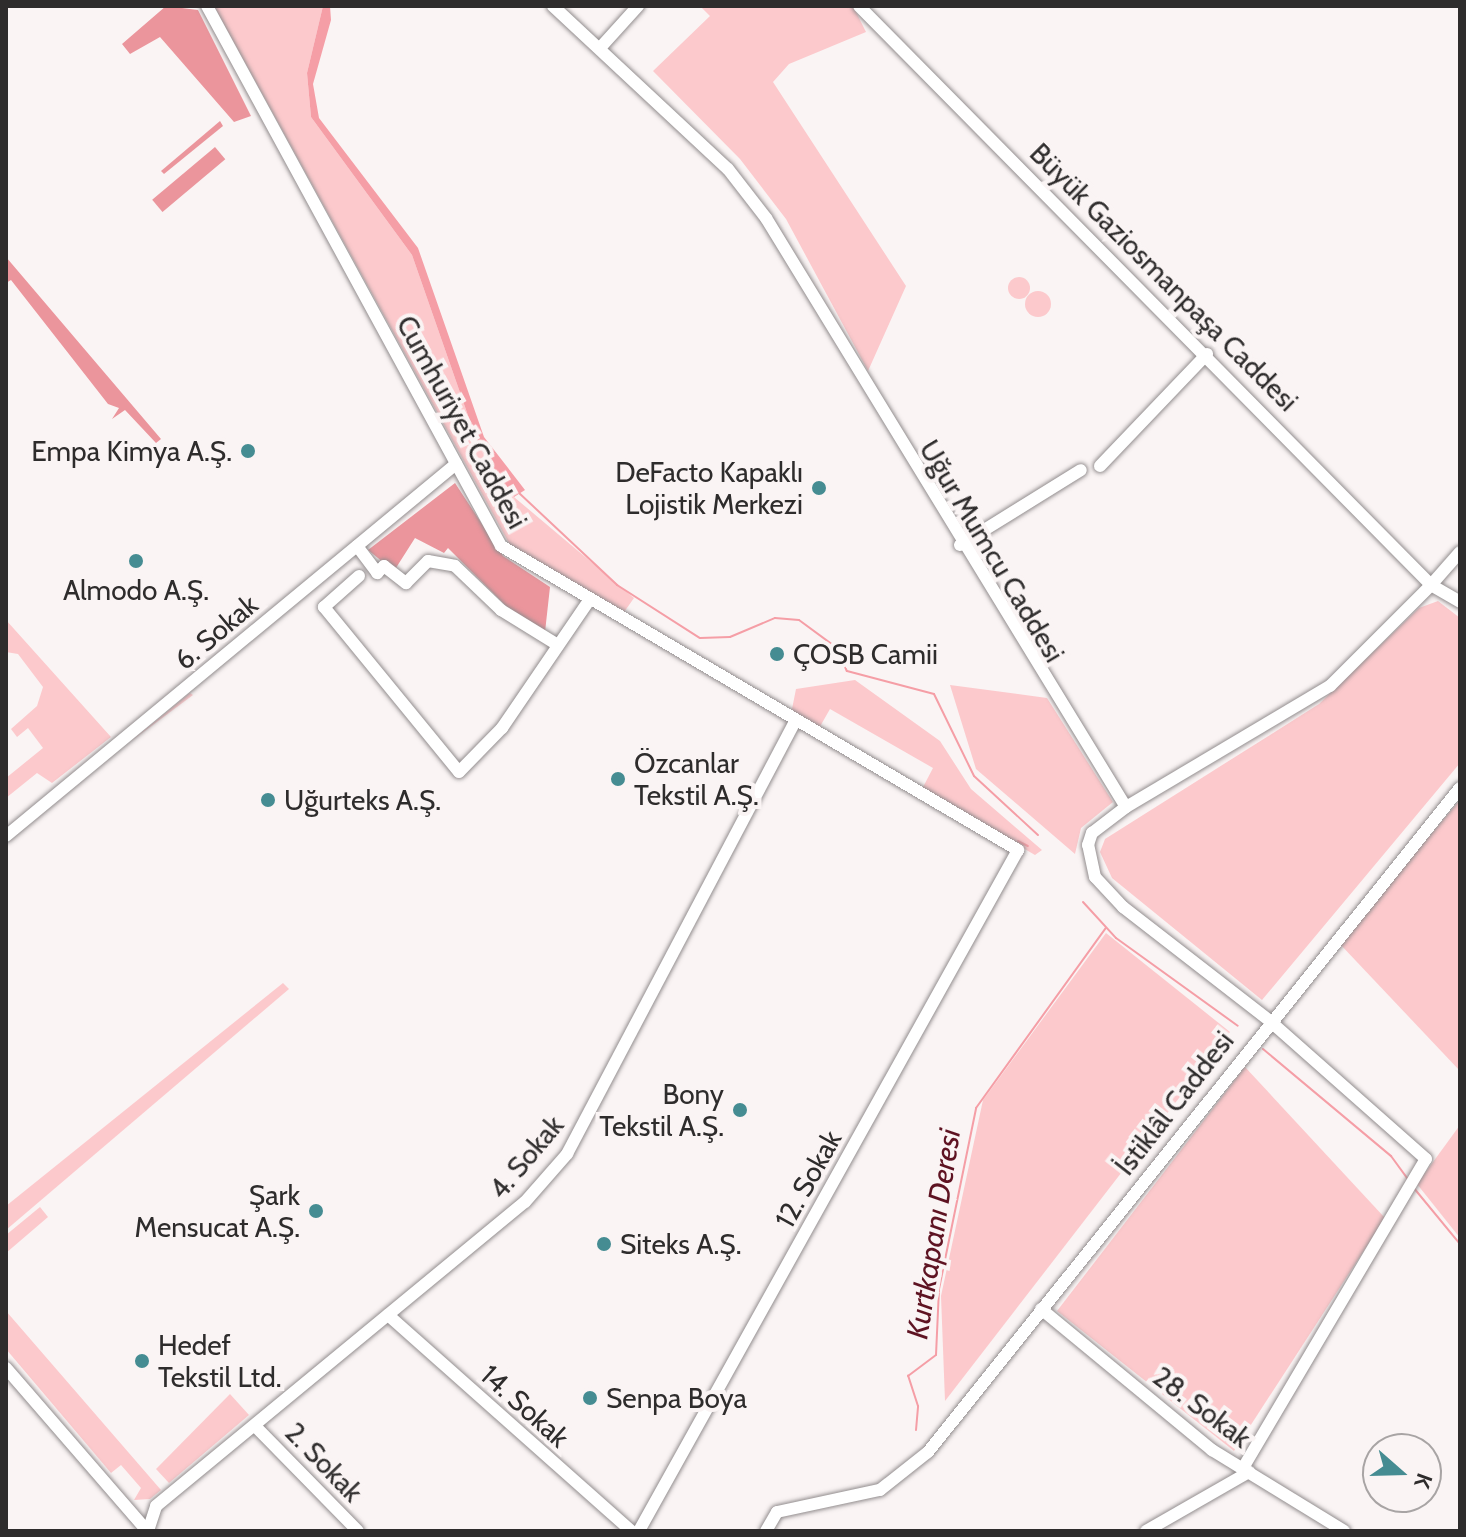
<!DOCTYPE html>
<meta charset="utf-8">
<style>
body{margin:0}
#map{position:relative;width:1466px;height:1537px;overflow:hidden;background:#faf4f4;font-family:Cabin,sans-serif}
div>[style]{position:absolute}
.green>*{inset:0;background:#fcc9cc}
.round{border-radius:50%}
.forest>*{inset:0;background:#eb959c;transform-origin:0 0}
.water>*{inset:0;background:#f59ea6}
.stream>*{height:2px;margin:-1px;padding:0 1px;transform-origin:1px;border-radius:1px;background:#f59ea6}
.roads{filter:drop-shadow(0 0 2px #928d8e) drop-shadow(0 0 2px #928d8e)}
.minor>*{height:12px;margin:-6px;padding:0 6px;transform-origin:6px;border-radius:6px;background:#fff}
.dots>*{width:22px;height:22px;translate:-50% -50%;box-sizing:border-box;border:4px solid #faf4f4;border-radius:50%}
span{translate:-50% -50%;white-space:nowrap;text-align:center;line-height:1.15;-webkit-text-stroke:8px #faf4f4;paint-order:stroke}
.street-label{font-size:28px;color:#2e2c2c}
.poi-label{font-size:28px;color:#2e2c2c}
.right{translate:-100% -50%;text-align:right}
.left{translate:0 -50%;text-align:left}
.water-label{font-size:30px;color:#5e1322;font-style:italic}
.frame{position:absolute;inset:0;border:8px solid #2e2c2c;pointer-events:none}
.north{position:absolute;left:1362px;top:1433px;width:80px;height:80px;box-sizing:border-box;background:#faf4f4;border:2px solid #a8a4a4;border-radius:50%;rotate:110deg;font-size:22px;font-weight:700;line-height:32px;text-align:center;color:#2e2c2c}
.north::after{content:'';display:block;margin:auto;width:28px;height:36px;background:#458c92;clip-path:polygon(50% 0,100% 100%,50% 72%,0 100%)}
</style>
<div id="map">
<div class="green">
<div style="clip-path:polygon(214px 6px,323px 6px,307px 73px,311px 117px,412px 255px,479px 447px,514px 497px,634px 598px,622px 615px,510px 545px)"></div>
<div style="clip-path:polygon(700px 6px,853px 6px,866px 32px,789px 64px,773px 82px,906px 286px,868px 371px,786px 219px,740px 159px,653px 71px,710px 16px)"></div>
<div class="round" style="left:1008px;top:277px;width:22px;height:22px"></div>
<div class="round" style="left:1025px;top:291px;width:26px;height:26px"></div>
<div style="clip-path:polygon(1438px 601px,1460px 618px,1460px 763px,1262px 1000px,1112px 878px,1100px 852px,1105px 839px,1319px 704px,1419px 608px)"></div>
<div style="clip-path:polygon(6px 620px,111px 737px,52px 783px,37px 773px,6px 798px,6px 778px,43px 748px,28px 728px,17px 737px,11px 729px,37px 706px,43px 687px,18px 654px,6px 652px)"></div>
<div style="clip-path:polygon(855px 680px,940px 741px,971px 789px,1042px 850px,1035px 855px,922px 789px,933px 768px,830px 709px,818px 730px,791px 714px,796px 689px)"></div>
<div style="clip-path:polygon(950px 685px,1047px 698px,1113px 802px,1081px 828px,1075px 854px,976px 769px)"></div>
<div style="clip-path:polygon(190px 693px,193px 695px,130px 742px)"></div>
<div style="clip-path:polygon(1460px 800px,1460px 1071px,1339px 943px)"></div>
<div style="clip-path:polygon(1106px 933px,1230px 1032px,945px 1401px,941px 1296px,983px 1100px)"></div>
<div style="clip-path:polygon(283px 983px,289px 989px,6px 1230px,6px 1206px)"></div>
<div style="clip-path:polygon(1245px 1067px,1385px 1218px,1234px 1451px,1057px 1311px)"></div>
<div style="clip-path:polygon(1460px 1125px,1460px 1238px,1417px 1184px)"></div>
<div style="clip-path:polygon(40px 1207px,48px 1217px,6px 1253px,6px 1235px)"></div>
<div style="clip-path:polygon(6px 1311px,161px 1490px,150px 1499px,134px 1500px,141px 1488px,121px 1465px,111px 1473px,6px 1349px)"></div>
<div style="clip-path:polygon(230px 1394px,249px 1415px,169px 1483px,156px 1469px)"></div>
</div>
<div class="forest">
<div style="clip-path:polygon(166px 6px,198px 10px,251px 116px,234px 122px,160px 37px,130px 54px,122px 44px)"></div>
<div style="clip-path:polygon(220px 121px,223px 126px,164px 174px,161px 171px)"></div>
<div style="left:215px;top:147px;width:16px;height:82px;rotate:50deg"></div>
<div style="clip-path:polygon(6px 257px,161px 439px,156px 443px,125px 410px,112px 419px,119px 408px,108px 404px,11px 280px,6px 283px)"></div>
<div style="clip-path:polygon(455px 483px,503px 556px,550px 587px,545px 632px,511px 611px,448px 548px,444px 553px,415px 538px,394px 571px,368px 550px)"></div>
</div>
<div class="water">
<div style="clip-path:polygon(323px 6px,330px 6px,331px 20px,313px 84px,319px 118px,418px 248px,484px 437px,525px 490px,514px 497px,479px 447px,412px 255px,311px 117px,307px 73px)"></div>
</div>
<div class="stream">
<div style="left:518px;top:492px;width:136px;rotate:43.2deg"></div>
<div style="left:617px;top:585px;width:98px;rotate:32.6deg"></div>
<div style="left:700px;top:638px;width:30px;rotate:-2deg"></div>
<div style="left:730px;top:637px;width:49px;rotate:-22.9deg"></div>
<div style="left:775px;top:618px;width:24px;rotate:5deg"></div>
<div style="left:799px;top:620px;width:47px;rotate:36.4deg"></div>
<div style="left:837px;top:648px;width:25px;rotate:67deg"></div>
<div style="left:847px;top:671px;width:90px;rotate:14.8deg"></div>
<div style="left:934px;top:694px;width:91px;rotate:64deg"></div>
<div style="left:974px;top:776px;width:87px;rotate:42.7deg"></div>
<div style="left:1018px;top:841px;width:11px;rotate:27deg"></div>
<div style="left:1083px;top:902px;width:49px;rotate:47.5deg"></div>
<div style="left:1116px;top:938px;width:150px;rotate:35.8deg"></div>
<div style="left:1263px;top:1049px;width:167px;rotate:39.9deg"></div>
<div style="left:1391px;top:1156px;width:29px;rotate:54deg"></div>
<div style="left:1413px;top:1187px;width:74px;rotate:50.5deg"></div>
<div style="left:916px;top:1430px;width:24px;rotate:-85deg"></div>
<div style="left:918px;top:1406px;width:32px;rotate:-108deg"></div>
<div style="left:908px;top:1376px;width:35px;rotate:-37deg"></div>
<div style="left:936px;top:1355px;width:66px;rotate:-87.4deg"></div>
<div style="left:939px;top:1289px;width:185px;rotate:-78.4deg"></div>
<div style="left:976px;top:1108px;width:222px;rotate:-54.2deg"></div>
</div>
<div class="roads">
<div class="minor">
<div style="left:207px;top:6px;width:615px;rotate:61.43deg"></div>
<div style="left:501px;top:546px;width:600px;rotate:30.46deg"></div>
<div style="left:1018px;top:850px;width:779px;rotate:119.1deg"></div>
<div style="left:553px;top:6px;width:239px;rotate:43deg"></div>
<div style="left:728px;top:169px;width:62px;rotate:52.2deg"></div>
<div style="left:766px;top:218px;width:690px;rotate:58.57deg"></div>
<div style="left:859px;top:6px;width:814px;rotate:45.35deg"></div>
<div style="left:1431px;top:585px;width:44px;rotate:-48.7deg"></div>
<div style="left:600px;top:48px;width:57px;rotate:-47.9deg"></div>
<div style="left:1100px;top:466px;width:155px;rotate:-46.3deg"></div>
<div style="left:960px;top:545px;width:142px;rotate:-31.8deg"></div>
<div style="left:357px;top:546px;width:34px;rotate:53deg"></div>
<div style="left:377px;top:573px;width:10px;rotate:-45deg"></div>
<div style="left:384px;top:566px;width:28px;rotate:38deg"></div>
<div style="left:406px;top:583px;width:31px;rotate:-45deg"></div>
<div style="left:428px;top:561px;width:27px;rotate:10deg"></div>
<div style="left:455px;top:566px;width:64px;rotate:43.7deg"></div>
<div style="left:501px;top:610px;width:67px;rotate:31.6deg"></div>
<div style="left:359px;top:576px;width:47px;rotate:138.5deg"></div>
<div style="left:324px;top:607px;width:213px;rotate:50.7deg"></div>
<div style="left:459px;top:772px;width:62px;rotate:-45.7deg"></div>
<div style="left:502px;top:728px;width:153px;rotate:-55.7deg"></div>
<div style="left:6px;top:836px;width:584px;rotate:-39.58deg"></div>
<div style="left:1041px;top:1309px;width:222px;rotate:39.5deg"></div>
<div style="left:1212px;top:1450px;width:155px;rotate:31.5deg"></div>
<div style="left:388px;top:1315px;width:325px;rotate:41.6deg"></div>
<div style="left:6px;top:1368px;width:216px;rotate:49.1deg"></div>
<div style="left:255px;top:1426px;width:147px;rotate:45.6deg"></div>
<div style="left:1243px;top:1468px;width:359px;rotate:-59.4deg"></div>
<div style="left:1426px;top:1159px;width:208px;rotate:-138.5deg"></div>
<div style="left:1270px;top:1021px;width:186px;rotate:-142.2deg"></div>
<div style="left:1123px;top:907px;width:41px;rotate:-133deg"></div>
<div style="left:1095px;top:877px;width:33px;rotate:-102deg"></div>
<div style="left:1088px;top:845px;width:13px;rotate:-72deg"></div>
<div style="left:1092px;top:833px;width:43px;rotate:-37.4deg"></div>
<div style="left:1126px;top:807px;width:237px;rotate:-30.7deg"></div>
<div style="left:1330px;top:686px;width:143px;rotate:-45deg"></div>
<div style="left:1431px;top:585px;width:34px;rotate:30deg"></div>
<div style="left:148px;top:1531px;width:26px;rotate:-72deg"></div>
<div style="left:156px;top:1506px;width:478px;rotate:-39.5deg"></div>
<div style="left:525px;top:1202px;width:64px;rotate:-48.8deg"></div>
<div style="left:567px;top:1154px;width:486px;rotate:-62.2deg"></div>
<div style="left:766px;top:1531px;width:22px;rotate:-60deg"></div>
<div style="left:777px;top:1512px;width:105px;rotate:-12.1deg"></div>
<div style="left:880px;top:1490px;width:61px;rotate:-38.4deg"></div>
<div style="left:928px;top:1452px;width:851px;rotate:-51.3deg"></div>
<div style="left:1146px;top:1531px;width:119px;rotate:-29.8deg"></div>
</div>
</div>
<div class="dots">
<div style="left:248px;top:451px;background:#458c92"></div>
<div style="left:819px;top:488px;background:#458c92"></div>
<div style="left:136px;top:561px;background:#458c92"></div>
<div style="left:777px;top:654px;background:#458c92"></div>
<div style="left:618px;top:779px;background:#458c92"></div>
<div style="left:268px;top:800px;background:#458c92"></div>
<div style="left:740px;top:1110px;background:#458c92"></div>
<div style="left:316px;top:1211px;background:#458c92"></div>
<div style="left:604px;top:1244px;background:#458c92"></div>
<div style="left:142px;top:1361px;background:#458c92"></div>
<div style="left:590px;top:1398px;background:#458c92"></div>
</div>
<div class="street-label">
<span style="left:1164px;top:277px;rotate:45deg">Büyük Gaziosmanpaşa Caddesi</span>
<span style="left:462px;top:422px;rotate:61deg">Cumhuriyet Caddesi</span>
<span style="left:992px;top:551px;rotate:59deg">Uğur Mumcu Caddesi</span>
<span style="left:216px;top:632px;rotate:-40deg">6. Sokak</span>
<span style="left:1174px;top:1103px;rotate:-52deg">İstiklâl Caddesi</span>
<span style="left:526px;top:1157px;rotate:-50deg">4. Sokak</span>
<span style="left:808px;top:1179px;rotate:-61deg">12. Sokak</span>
<span style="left:525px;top:1406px;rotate:42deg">14. Sokak</span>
<span style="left:1202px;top:1407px;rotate:37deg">28. Sokak</span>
<span style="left:324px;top:1462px;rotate:46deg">2. Sokak</span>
</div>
<div class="poi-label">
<span class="right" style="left:232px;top:451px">Empa Kimya A.Ş.</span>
<span class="right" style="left:803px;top:488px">DeFacto Kapaklı<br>Lojistik Merkezi</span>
<span style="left:136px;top:590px">Almodo A.Ş.</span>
<span class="left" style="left:793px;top:654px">ÇOSB Camii</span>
<span class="left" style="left:634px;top:779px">Özcanlar<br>Tekstil A.Ş.</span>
<span class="left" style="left:284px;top:800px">Uğurteks A.Ş.</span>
<span class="right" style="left:724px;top:1110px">Bony<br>Tekstil A.Ş.</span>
<span class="right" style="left:300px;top:1211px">Şark<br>Mensucat A.Ş.</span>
<span class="left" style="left:620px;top:1244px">Siteks A.Ş.</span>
<span class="left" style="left:158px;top:1361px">Hedef<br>Tekstil Ltd.</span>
<span class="left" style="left:606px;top:1398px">Senpa Boya</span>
</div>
<div class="water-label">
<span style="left:934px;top:1234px;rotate:-81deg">Kurtkapanı Deresi</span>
</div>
<div class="frame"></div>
<div class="north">K</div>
</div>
